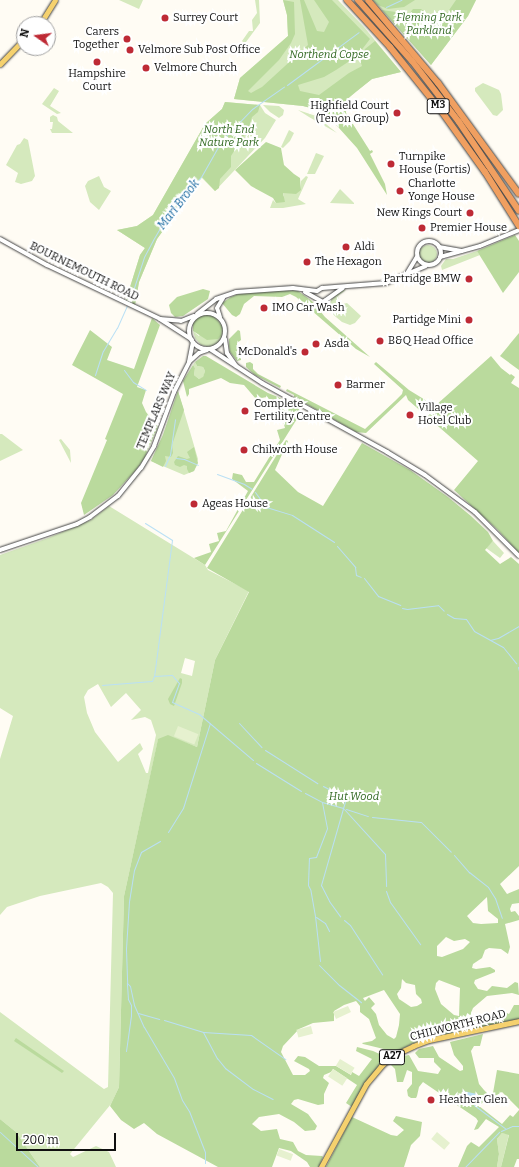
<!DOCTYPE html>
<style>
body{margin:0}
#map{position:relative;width:519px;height:1167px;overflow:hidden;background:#fffcf4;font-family:Bitter,serif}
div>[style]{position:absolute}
.green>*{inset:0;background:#d5e9bd}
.round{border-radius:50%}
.forest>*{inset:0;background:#bada9d}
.pitch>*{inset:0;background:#e6f1cf;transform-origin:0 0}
.water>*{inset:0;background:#bae0f5}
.stream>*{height:1px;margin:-0.5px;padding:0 0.5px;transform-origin:0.5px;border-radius:0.5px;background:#bae0f5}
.roads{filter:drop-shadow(0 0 1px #434343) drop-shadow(0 0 1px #434343)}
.minor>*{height:4px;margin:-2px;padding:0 2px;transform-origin:2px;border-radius:2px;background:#fff}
.minor>.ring{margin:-2px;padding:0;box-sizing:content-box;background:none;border:4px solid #fff;border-radius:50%}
.major>*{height:5px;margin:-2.5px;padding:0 2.5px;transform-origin:2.5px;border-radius:2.5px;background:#f5d16e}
.highway>*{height:6px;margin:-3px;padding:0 3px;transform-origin:3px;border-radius:3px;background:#f09f60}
.dots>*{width:11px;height:11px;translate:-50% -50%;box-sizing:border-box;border:2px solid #fff;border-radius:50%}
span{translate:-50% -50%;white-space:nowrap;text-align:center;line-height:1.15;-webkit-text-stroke:4px #fff;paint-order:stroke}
.shield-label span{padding:1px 3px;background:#fff;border:1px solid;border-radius:3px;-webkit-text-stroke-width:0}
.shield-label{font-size:10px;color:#101010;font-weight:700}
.poi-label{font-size:11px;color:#101010}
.left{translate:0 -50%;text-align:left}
.right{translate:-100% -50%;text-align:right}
.park-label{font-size:11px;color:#316821;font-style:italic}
.street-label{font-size:11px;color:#101010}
.water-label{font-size:12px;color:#1b6aa1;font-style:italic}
.north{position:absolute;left:16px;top:16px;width:40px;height:40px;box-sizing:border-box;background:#fff;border:1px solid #9f9f9f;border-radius:50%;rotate:284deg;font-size:11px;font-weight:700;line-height:16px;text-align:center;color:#101010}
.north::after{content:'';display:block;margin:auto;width:14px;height:18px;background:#be2a35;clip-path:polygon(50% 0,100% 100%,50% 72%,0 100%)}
.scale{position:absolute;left:16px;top:1133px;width:100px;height:18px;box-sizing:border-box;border:2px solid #101010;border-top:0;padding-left:5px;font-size:12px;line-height:14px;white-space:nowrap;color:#101010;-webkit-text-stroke:3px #fff;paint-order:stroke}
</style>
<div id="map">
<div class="green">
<div style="clip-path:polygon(119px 0,143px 0,139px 9px)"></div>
<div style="clip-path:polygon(255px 0,259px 0,260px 23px,246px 42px,243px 42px,242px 41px,249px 31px,253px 31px,252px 20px,257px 13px)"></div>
<div style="clip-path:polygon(283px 0,338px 0,364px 27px,401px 72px,372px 79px,355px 92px,329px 117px,318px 110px,303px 106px,234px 99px,240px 78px,288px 36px,287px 15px)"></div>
<div style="clip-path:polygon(373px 0,476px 0,468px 16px,431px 65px)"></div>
<div style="clip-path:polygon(483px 83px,499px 90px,501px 94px,503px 110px,497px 116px,493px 115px,475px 91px,475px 88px)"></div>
<div style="clip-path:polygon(54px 88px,59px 91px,50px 106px,61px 113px,57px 114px,42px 104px)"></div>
<div style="clip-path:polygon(225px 102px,260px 105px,265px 113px,276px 120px,265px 138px,215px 191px,201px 177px,157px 239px,139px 282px,135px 305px,126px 300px,140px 255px,145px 248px,117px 230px,137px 226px,153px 215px,205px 124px,222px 109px)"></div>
<div style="clip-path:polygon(263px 105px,279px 106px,284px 110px,283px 115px,279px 118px,270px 112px)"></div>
<div style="clip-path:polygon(298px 110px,316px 116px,337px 133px,309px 117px)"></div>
<div style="clip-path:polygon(53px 115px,57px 117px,58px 121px,73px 133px,52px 133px,50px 129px,52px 129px,53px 122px,50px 122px,50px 117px)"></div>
<div style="clip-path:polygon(289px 130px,294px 133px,290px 141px,283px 148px,281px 147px)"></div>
<div style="clip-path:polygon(24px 138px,28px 140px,35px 176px,32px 181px,21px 184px,15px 182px,18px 173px,6px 165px,17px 145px,20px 144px)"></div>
<div style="clip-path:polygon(316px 153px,324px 156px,315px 174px,307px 174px)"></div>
<div style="clip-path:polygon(99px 176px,104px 187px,111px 191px,99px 210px,90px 202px,85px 186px,88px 181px)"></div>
<div style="clip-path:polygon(306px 176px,308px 177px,298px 199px,306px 204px,283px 208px,270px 208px,273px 200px,276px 203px,284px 196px,283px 193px,285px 192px,301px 190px,301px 181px)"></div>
<div style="clip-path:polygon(340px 189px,354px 203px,354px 204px,330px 203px)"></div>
<div class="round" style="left:419px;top:245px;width:18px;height:18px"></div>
<div style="clip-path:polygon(477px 251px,480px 255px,442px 270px,441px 266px,446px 259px,453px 259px)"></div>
<div style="clip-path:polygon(346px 290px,338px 296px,339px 301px,343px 304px,347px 303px,361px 316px,355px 323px,350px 325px,342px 322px,330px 312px,329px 307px,331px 300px,340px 291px)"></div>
<div style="clip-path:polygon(201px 313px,210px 313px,221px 322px,225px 330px,224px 337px,219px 343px,210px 347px,201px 345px,195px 338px,193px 331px,199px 336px,211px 314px)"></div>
<div style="clip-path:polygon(195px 362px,197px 366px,203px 367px,205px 371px,203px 378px,199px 379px,194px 375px,195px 368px,193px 365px)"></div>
<div style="clip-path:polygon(178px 391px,198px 459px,194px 471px,184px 475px,151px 461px,163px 435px)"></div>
<div style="clip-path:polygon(0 434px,2px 434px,23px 450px,0 461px)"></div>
<div style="clip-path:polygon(61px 439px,70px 450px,71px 463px,59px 440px)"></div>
<div style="clip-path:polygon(evenodd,109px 506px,205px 565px,208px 570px,249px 591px,215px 660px,197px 747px,168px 736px,158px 740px,124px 896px,119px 1087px,111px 1104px,70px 1154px,73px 1157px,96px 1146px,109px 1152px,116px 1167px,40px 1167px,16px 1132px,0 1119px,0 1012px,97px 1084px,104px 1089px,108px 1087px,113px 893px,108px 887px,101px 883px,40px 896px,7px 907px,0 915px,0 759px,13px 716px,0 708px,0 555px,48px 538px,91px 520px,109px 506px,185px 658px,195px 661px,192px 676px,181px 673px,185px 658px,109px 506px,98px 684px,111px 707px,126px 693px,141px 710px,131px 720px,145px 717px,151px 720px,156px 735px,148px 773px,146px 773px,138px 754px,143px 749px,140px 743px,118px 762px,95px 732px,87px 713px,84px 697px,88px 690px,98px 684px)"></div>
<div style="clip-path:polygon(493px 541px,504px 553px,500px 558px,486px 548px)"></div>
<div style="clip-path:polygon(502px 1133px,509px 1134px,501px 1167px,497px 1167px,499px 1154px,497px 1139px)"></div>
</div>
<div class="forest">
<div style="clip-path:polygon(283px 0,294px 2px,295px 34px,291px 43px,279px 60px,248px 91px,251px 93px,262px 87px,308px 45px,300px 0,304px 0,317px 31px,324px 32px,329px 22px,314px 0,332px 0,370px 39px,357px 56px,336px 70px,324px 77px,298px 85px,300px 91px,319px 95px,349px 73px,362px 66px,360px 60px,365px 49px,375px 41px,401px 72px,372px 79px,346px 100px,346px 113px,370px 151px,372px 150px,373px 152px,370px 154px,385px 184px,387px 195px,357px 148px,329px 117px,318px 110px,303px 106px,234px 99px,240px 78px,288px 36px,287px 15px)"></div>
<div style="clip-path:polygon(373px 0,415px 0,404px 7px,388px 9px,378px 5px)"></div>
<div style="clip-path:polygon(456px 0,476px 0,468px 16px,431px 65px,382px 10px,409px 14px,413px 9px,421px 9px,428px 15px,424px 22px,429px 29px,443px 19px)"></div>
<div style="clip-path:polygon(225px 102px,260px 105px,258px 112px,252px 117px,249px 127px,231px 156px,231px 167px,220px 179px,219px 188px,215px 191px,202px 177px,157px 239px,139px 282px,135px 305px,126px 300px,140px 255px,145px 248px,117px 230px,137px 226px,153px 215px,205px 124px,222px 109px)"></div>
<div style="clip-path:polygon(266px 142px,281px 148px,284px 165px,294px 174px,300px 178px,301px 190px,296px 194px,283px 193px,285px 202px,276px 203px,273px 198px,251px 186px,235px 170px)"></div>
<div style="clip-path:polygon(515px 235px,519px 241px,519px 272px,503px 293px,477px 251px)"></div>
<div style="clip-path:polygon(203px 289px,210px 291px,208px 299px,183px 316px,175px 317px,171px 313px,169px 305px,177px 297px)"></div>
<div style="clip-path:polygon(287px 290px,298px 291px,312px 301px,325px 317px,370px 357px,356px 349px,296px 297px,290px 294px,282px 297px,254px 296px,244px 304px,240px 314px,236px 317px,232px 315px,222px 303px,231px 297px,241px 293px)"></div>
<div style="clip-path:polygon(201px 313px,211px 314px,217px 320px,222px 327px,221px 336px,218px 339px,207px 340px,193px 331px,193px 321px)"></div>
<div style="clip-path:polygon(152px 318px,160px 325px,137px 387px,146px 390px,142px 403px,146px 412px,158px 427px,144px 459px,136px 470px,113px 495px,84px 515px,81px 503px,107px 440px,105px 439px,123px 394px,72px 365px,90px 330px,112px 347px,107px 360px,134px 369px)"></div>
<div style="clip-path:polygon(238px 330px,240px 331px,241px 340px,237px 343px,237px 352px,241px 357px,241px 360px,237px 361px,230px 352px,229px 346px,229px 339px)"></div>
<div style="clip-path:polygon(519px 333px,519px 370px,500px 356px)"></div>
<div style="clip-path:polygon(203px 356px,206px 356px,268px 393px,278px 397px,302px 411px,205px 565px,194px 558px,211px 552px,209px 544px,219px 541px,217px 533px,226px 531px,248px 491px,232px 479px,233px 473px,242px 475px,246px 482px,254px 482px,280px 440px,277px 430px,285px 428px,278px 403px,270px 405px,267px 397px,256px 399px,244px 385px,230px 383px,221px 378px,189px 389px,189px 394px,187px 397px,183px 381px,193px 365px,195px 368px,194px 375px,199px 379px,203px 377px,205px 371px,203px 367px,197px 366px,195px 362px)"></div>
<div style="clip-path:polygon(491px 356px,501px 368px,510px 375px,511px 374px,515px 377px,511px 383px,519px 388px,519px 553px,498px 530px,454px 490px,478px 461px,408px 400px,406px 395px,366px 433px,356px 432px,294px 397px,294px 395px,286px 391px,287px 389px,365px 429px,395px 401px,402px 394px,403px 390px,374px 364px,376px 362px,409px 390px,435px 406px)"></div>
<div style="clip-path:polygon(250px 362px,253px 364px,253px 369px,258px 374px,281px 386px,280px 388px,255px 375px,246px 367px,246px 363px)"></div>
<div style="clip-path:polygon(178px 391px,184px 410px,172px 445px,173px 453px,171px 457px,165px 456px,166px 461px,163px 467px,151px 461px,163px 435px)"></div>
<div style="clip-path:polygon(evenodd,286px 440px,288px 441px,275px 470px,298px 492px,323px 506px,362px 443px,410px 470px,448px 497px,471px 516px,488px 532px,493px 541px,485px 550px,500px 564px,511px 557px,519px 564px,519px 866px,500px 884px,507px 894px,519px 889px,519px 903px,512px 904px,510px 909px,511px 912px,515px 911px,519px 916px,519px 920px,505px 924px,510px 947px,508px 954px,501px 949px,489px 948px,485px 950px,482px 958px,473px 964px,472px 968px,476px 969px,490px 967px,495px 970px,495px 972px,475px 980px,474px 983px,478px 989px,487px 991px,492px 986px,507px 988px,515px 982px,518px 983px,519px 995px,512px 993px,487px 996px,473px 1008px,471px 1013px,472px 1016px,481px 1021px,492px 1017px,498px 1009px,509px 1014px,514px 1005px,519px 1005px,519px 1020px,418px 1041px,398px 1051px,392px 1051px,363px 1044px,362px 1043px,372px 1041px,376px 1038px,369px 1019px,360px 1012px,360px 1006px,356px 1001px,344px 1005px,334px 1011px,334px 1021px,313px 1023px,299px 1029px,283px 1046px,281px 1052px,293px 1075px,305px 1075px,310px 1071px,309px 1069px,294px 1061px,298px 1056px,305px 1057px,319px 1066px,336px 1066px,351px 1075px,352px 1072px,359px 1076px,372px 1059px,356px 1051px,357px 1047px,373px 1051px,384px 1056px,384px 1058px,352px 1107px,346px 1103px,357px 1085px,333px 1069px,331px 1072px,324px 1075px,323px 1078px,329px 1083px,324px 1094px,324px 1104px,318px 1105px,298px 1099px,294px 1100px,291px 1104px,308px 1114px,317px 1126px,315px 1130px,305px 1131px,294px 1122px,279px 1114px,259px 1117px,252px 1124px,261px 1131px,277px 1129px,280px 1139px,293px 1142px,298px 1151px,306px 1155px,322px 1156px,323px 1157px,319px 1167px,310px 1167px,307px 1162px,291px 1151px,279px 1148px,272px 1167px,218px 1167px,157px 1134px,144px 1123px,134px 1129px,121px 1120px,110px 1106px,119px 1087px,124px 896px,158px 739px,168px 735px,197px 747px,215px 660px,249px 592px,207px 568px,286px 440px,487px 897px,488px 911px,498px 919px,498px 923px,481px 924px,473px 923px,467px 916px,487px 897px,286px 440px,446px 937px,454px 941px,465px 939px,470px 942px,463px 949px,442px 957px,437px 956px,437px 946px,446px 937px,286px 440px,402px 979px,406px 983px,415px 985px,416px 994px,421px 999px,422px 1003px,417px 1006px,411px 1007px,399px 999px,397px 994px,401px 988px,402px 979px,286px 440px,439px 980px,460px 988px,459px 1016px,454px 1015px,441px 1004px,435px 989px,436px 983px,439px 980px,286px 440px,384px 990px,400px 1014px,399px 1025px,396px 1037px,394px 1039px,387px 1035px,379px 1025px,376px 1014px,371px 1008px,375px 1004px,369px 997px,365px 1001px,363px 998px,384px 990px)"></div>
<div style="clip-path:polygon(194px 447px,198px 463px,194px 471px,189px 473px,187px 469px,187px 466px,184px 465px,180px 467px,175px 465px,174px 462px,178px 456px,187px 459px,190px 458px,187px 452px)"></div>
<div style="clip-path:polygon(180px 678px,182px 679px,182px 683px,174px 706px,170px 704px,168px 699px)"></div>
<div style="clip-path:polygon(483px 1034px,480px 1046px,474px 1046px,471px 1051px,479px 1084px,484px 1090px,487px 1093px,493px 1093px,497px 1070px,519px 1074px,519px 1109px,502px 1092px,495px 1096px,489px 1096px,479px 1106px,502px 1124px,510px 1115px,513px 1117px,519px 1110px,519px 1159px,517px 1159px,514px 1167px,501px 1167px,509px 1135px,502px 1133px,497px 1139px,499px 1154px,497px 1167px,458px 1167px,467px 1146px,471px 1142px,479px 1147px,499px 1127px,486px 1119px,478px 1129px,474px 1130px,478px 1121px,476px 1118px,423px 1082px,419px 1087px,417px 1096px,416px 1098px,411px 1098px,408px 1096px,407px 1090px,412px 1084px,412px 1072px,407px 1070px,403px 1082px,397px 1082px,395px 1069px,391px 1065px,404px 1056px,409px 1055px,418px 1071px,438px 1074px,441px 1069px,434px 1062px,434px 1058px,419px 1058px,415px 1053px,419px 1049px,433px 1046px,439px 1057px,460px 1071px,463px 1070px,463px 1066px,454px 1055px,450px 1042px)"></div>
<div style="clip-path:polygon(16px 1038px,64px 1071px,62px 1073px,14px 1041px)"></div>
<div style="clip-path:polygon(396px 1116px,422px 1122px,420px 1136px,411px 1145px,404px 1167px,326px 1167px,352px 1117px,391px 1135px,397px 1136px,404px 1130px,393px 1121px)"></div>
<div style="clip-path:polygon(0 1119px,16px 1132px,40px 1167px,0 1167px)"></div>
</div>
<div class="pitch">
<div style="left:178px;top:726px;width:22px;height:11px;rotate:22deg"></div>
<div style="clip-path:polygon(348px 1006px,351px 1012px,336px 1019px,333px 1012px)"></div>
<div style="left:311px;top:1026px;width:8px;height:15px;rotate:76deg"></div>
<div style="left:340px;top:1059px;width:17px;height:8px;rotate:31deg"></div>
<div style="left:333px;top:1069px;width:17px;height:9px;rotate:33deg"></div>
<div style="left:437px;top:1132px;width:17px;height:9px;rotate:40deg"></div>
<div style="left:279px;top:1149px;width:15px;height:7px;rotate:20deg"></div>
</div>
<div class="water">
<div style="clip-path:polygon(463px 1091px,477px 1094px,476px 1098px,470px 1105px,467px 1102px,462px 1093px)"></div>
</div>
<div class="stream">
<div style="left:386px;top:7px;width:17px;rotate:-25deg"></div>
<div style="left:287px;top:85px;width:89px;rotate:-36.4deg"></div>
<div style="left:129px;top:303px;width:48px;rotate:-71.9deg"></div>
<div style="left:144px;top:257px;width:19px;rotate:-62deg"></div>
<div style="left:153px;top:240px;width:16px;rotate:-60deg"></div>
<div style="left:161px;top:226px;width:63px;rotate:-50.8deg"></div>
<div style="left:201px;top:177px;width:43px;rotate:-60.4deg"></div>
<div style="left:222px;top:140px;width:43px;rotate:-45.9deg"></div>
<div style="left:252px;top:109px;width:39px;rotate:-35deg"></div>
<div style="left:124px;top:370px;width:15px;rotate:53deg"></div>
<div style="left:133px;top:382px;width:15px;rotate:32deg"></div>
<div style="left:95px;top:375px;width:25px;rotate:-72deg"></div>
<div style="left:103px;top:351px;width:27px;rotate:-59deg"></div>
<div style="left:117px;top:328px;width:24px;rotate:-66deg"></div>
<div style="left:155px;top:400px;width:7px;rotate:82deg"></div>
<div style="left:156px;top:407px;width:6px;rotate:45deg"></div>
<div style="left:176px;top:458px;width:8px;rotate:7deg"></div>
<div style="left:184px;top:459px;width:15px;rotate:23deg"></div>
<div style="left:165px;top:466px;width:12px;rotate:-66deg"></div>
<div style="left:170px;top:455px;width:36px;rotate:-82deg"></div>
<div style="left:217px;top:474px;width:29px;rotate:20deg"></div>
<div style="left:244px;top:484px;width:9px;rotate:32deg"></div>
<div style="left:255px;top:492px;width:19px;rotate:54deg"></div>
<div style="left:266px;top:507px;width:27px;rotate:17deg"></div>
<div style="left:292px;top:515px;width:50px;rotate:32.7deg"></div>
<div style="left:145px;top:523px;width:32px;rotate:32deg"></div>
<div style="left:172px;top:540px;width:137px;rotate:97.5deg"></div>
<div style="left:154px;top:676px;width:18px;rotate:-3deg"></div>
<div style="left:172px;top:675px;width:11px;rotate:49deg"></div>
<div style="left:179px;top:683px;width:20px;rotate:110deg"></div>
<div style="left:172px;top:702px;width:30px;rotate:24deg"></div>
<div style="left:199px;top:714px;width:71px;rotate:40.4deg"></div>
<div style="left:337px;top:546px;width:28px;rotate:49deg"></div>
<div style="left:355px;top:567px;width:8px;rotate:83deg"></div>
<div style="left:356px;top:575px;width:5px;rotate:22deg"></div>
<div style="left:364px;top:578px;width:23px;rotate:52deg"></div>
<div style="left:378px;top:596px;width:24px;rotate:22deg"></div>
<div style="left:402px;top:608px;width:5px;rotate:11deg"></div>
<div style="left:407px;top:609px;width:31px;rotate:-7deg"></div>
<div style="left:438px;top:605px;width:8px;rotate:45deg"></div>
<div style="left:447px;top:614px;width:8px;rotate:30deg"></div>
<div style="left:454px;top:618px;width:12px;rotate:5deg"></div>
<div style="left:466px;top:619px;width:14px;rotate:56deg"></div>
<div style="left:474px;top:631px;width:33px;rotate:29deg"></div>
<div style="left:503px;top:647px;width:21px;rotate:51deg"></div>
<div style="left:490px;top:640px;width:8px;rotate:-14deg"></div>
<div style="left:498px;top:638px;width:24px;rotate:-30deg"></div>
<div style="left:518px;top:667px;width:4px;rotate:76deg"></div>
<div style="left:102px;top:685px;width:50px;rotate:-4.6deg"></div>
<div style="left:152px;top:681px;width:5px;rotate:-68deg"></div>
<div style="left:239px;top:723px;width:33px;rotate:47deg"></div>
<div style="left:265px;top:750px;width:62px;rotate:32.4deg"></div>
<div style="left:256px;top:763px;width:53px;rotate:31.9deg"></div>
<div style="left:323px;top:786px;width:26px;rotate:28deg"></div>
<div style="left:346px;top:798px;width:91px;rotate:106deg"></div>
<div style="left:321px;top:885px;width:18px;rotate:63deg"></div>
<div style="left:329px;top:901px;width:19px;rotate:54deg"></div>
<div style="left:305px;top:793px;width:19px;rotate:28deg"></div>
<div style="left:322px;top:802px;width:22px;rotate:16deg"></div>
<div style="left:344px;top:809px;width:61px;rotate:47.7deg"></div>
<div style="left:385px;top:854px;width:32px;rotate:88deg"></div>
<div style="left:346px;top:809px;width:23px;rotate:18deg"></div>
<div style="left:372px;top:817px;width:49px;rotate:5.8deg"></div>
<div style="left:421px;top:822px;width:42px;rotate:45deg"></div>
<div style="left:168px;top:832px;width:28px;rotate:-58deg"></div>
<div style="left:183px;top:808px;width:89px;rotate:-72.4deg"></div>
<div style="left:160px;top:841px;width:22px;rotate:150deg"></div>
<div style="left:141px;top:852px;width:19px;rotate:111deg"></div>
<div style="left:134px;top:870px;width:31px;rotate:99deg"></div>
<div style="left:129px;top:901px;width:48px;rotate:93.6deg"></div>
<div style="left:126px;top:949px;width:34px;rotate:88deg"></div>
<div style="left:127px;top:983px;width:4px;rotate:45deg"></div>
<div style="left:130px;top:986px;width:19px;rotate:78deg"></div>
<div style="left:134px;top:1005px;width:24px;rotate:66deg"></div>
<div style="left:144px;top:1027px;width:59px;rotate:59.5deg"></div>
<div style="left:174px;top:1078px;width:23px;rotate:70deg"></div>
<div style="left:182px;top:1100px;width:13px;rotate:58deg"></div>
<div style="left:189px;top:1111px;width:44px;rotate:68.7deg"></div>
<div style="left:205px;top:1152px;width:11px;rotate:90deg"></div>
<div style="left:454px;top:855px;width:23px;rotate:49deg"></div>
<div style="left:469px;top:872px;width:24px;rotate:38deg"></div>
<div style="left:488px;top:887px;width:13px;rotate:58deg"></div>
<div style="left:495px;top:898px;width:21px;rotate:71deg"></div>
<div style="left:386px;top:891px;width:12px;rotate:70deg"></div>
<div style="left:390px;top:902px;width:52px;rotate:54.5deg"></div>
<div style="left:316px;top:917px;width:11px;rotate:34deg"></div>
<div style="left:325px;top:923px;width:9px;rotate:63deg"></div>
<div style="left:344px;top:920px;width:8px;rotate:40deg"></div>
<div style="left:350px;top:925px;width:59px;rotate:56.9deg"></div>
<div style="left:320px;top:961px;width:45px;rotate:-96.3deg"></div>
<div style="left:315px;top:916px;width:27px;rotate:-100deg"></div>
<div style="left:310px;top:889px;width:4px;rotate:-117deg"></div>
<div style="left:308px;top:885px;width:27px;rotate:-88deg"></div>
<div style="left:309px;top:858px;width:7px;rotate:-8deg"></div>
<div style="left:316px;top:857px;width:31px;rotate:-69deg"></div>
<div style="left:327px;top:828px;width:26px;rotate:-101deg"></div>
<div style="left:319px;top:965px;width:28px;rotate:45deg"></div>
<div style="left:339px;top:985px;width:28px;rotate:38deg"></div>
<div style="left:138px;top:1013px;width:22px;rotate:16deg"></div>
<div style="left:164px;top:1020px;width:41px;rotate:17.1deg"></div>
<div style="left:203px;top:1032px;width:48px;rotate:3.6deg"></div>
<div style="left:251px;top:1035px;width:42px;rotate:35.2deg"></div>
<div style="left:203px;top:1032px;width:30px;rotate:62deg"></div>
<div style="left:217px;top:1058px;width:13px;rotate:51deg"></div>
<div style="left:225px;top:1068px;width:35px;rotate:37deg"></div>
<div style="left:253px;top:1089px;width:22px;rotate:27deg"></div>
<div style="left:126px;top:1051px;width:35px;rotate:-82deg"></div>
<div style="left:131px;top:1016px;width:11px;rotate:-90deg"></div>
<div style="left:131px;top:1005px;width:7px;rotate:-117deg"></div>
<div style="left:128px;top:999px;width:16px;rotate:-94deg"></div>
<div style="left:474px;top:1105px;width:39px;rotate:37deg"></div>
<div style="left:501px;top:1131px;width:12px;rotate:-24deg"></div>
<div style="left:512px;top:1126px;width:7px"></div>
<div style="left:0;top:1132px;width:52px;rotate:42.6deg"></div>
<div style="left:465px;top:1167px;width:49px;rotate:-45.8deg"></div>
</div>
<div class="roads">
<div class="minor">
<div style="left:0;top:239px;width:54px;rotate:29deg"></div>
<div style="left:47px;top:265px;width:125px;rotate:25.5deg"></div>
<div style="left:160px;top:319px;width:38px;rotate:33deg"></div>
<div class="ring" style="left:417px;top:241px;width:20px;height:20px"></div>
<div style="left:439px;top:247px;width:23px;rotate:10deg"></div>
<div style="left:440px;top:257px;width:41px;rotate:-15.4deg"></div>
<div style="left:480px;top:246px;width:42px;rotate:-22.3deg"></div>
<div style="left:406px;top:275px;width:21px;rotate:-59deg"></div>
<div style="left:317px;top:291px;width:6px;rotate:-31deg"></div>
<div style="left:322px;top:288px;width:64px;rotate:-4.5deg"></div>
<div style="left:386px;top:283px;width:43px;rotate:-23deg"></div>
<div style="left:305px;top:292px;width:21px;rotate:29deg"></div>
<div style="left:323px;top:302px;width:24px;rotate:-35deg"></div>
<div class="ring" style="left:189px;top:313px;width:32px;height:32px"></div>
<div style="left:197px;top:314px;width:24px;rotate:-38deg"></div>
<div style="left:216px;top:299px;width:21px;rotate:-19deg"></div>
<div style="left:236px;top:292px;width:57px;rotate:-4deg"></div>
<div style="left:293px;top:288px;width:24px;rotate:7deg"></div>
<div style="left:220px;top:317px;width:9px;rotate:-108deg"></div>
<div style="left:217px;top:308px;width:12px;rotate:-59deg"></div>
<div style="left:160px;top:319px;width:21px;rotate:5deg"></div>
<div style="left:181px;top:321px;width:14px;rotate:-21deg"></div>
<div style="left:225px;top:339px;width:14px;rotate:82deg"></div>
<div style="left:227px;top:353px;width:16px;rotate:55deg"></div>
<div style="left:210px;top:349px;width:62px;rotate:33.2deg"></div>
<div style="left:262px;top:383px;width:143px;rotate:28.9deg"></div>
<div style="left:387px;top:452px;width:44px;rotate:31.2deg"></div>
<div style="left:425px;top:475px;width:62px;rotate:36.5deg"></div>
<div style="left:475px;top:512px;width:62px;rotate:45deg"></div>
<div style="left:190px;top:361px;width:12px;rotate:-42deg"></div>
<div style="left:199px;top:353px;width:9px;rotate:-21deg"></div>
<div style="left:0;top:550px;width:81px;rotate:-18.7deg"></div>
<div style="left:77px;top:524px;width:15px;rotate:-28deg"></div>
<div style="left:90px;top:517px;width:35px;rotate:-37deg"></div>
<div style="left:118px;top:496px;width:36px;rotate:-51deg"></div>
<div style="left:141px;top:468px;width:26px;rotate:-59deg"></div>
<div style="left:154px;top:446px;width:58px;rotate:-69.7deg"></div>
<div style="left:174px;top:392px;width:34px;rotate:-63deg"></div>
<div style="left:189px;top:362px;width:20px;rotate:-79deg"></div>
</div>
<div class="major">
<div style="left:40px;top:24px;width:28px;rotate:-58deg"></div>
<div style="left:0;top:64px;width:35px;rotate:-46deg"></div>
<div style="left:321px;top:1167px;width:94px;rotate:-61.5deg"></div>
<div style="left:366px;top:1084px;width:23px;rotate:-50deg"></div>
<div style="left:381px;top:1066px;width:15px;rotate:-42deg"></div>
<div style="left:392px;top:1056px;width:23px;rotate:-25deg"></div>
<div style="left:413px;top:1046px;width:17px;rotate:-21deg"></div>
<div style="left:429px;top:1040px;width:92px;rotate:-11.9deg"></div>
</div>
<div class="highway">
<div style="left:347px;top:0;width:64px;rotate:47.5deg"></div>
<div style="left:390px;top:47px;width:83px;rotate:51.3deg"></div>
<div style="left:442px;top:112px;width:74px;rotate:54.4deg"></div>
<div style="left:485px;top:172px;width:64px;rotate:57.8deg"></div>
<div style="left:358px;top:0;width:81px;rotate:48.5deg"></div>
<div style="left:412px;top:61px;width:77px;rotate:52.4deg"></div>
<div style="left:459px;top:122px;width:107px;rotate:56deg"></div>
<div style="left:368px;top:0;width:109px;rotate:49.9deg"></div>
<div style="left:438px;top:83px;width:137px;rotate:53.9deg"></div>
</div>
</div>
<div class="dots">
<div style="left:165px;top:18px;background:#be2a35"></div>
<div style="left:127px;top:39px;background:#be2a35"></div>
<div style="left:130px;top:50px;background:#be2a35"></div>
<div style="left:97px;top:62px;background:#be2a35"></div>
<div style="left:146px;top:68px;background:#be2a35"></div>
<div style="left:397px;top:113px;background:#be2a35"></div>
<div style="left:391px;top:164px;background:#be2a35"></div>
<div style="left:400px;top:191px;background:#be2a35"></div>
<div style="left:470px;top:213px;background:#be2a35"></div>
<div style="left:422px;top:228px;background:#be2a35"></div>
<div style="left:346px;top:247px;background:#be2a35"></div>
<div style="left:307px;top:262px;background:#be2a35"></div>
<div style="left:469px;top:279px;background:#be2a35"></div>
<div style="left:264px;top:308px;background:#be2a35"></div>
<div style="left:469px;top:320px;background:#be2a35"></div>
<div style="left:380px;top:341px;background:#be2a35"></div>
<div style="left:316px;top:344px;background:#be2a35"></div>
<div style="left:305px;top:352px;background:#be2a35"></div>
<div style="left:338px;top:385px;background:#be2a35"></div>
<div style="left:245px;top:411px;background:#be2a35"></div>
<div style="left:410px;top:415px;background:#be2a35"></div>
<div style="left:244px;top:450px;background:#be2a35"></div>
<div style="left:194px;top:504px;background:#be2a35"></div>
<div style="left:431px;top:1100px;background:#be2a35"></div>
</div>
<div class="shield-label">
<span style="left:438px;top:106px">M3</span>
<span style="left:392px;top:1057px">A27</span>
</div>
<div class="poi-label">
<span class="left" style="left:173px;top:18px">Surrey Court</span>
<span class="right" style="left:119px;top:39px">Carers<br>Together</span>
<span class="left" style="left:138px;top:50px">Velmore Sub Post Office</span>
<span class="left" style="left:154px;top:68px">Velmore Church</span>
<span style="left:97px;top:81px">Hampshire<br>Court</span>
<span class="right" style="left:389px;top:113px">Highfield Court<br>(Tenon Group)</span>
<span class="left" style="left:399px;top:164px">Turnpike<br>House (Fortis)</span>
<span class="left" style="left:408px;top:191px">Charlotte<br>Yonge House</span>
<span class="right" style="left:462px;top:213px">New Kings Court</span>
<span class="left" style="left:430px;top:228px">Premier House</span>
<span class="left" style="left:354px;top:247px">Aldi</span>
<span class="left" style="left:315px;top:262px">The Hexagon</span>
<span class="right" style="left:461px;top:279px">Partridge BMW</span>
<span class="left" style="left:272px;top:308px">IMO Car Wash</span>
<span class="right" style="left:461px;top:320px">Partidge Mini</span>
<span class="left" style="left:388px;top:341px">B&amp;Q Head Office</span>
<span class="left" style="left:324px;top:344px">Asda</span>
<span class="right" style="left:297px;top:352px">McDonald's</span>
<span class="left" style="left:346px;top:385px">Barmer</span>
<span class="left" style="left:254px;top:411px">Complete<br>Fertility Centre</span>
<span class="left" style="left:418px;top:415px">Village<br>Hotel Club</span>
<span class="left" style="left:252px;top:450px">Chilworth House</span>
<span class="left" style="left:202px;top:504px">Ageas House</span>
<span class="left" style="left:439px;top:1100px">Heather Glen</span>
</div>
<div class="park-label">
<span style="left:429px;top:25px">Fleming Park<br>Parkland</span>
<span style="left:329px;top:55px">Northend Copse</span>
<span style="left:229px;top:137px">North End<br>Nature Park</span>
<span style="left:354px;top:797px">Hut Wood</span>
</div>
<div class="street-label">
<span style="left:84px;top:272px;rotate:26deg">BOURNEMOUTH ROAD</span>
<span style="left:157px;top:411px;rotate:-67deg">TEMPLARS WAY</span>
<span style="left:458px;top:1026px;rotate:-14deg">CHILWORTH ROAD</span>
</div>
<div class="water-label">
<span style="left:179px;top:205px;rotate:-52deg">Marl Brook</span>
</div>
<div class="north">N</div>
<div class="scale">200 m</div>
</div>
